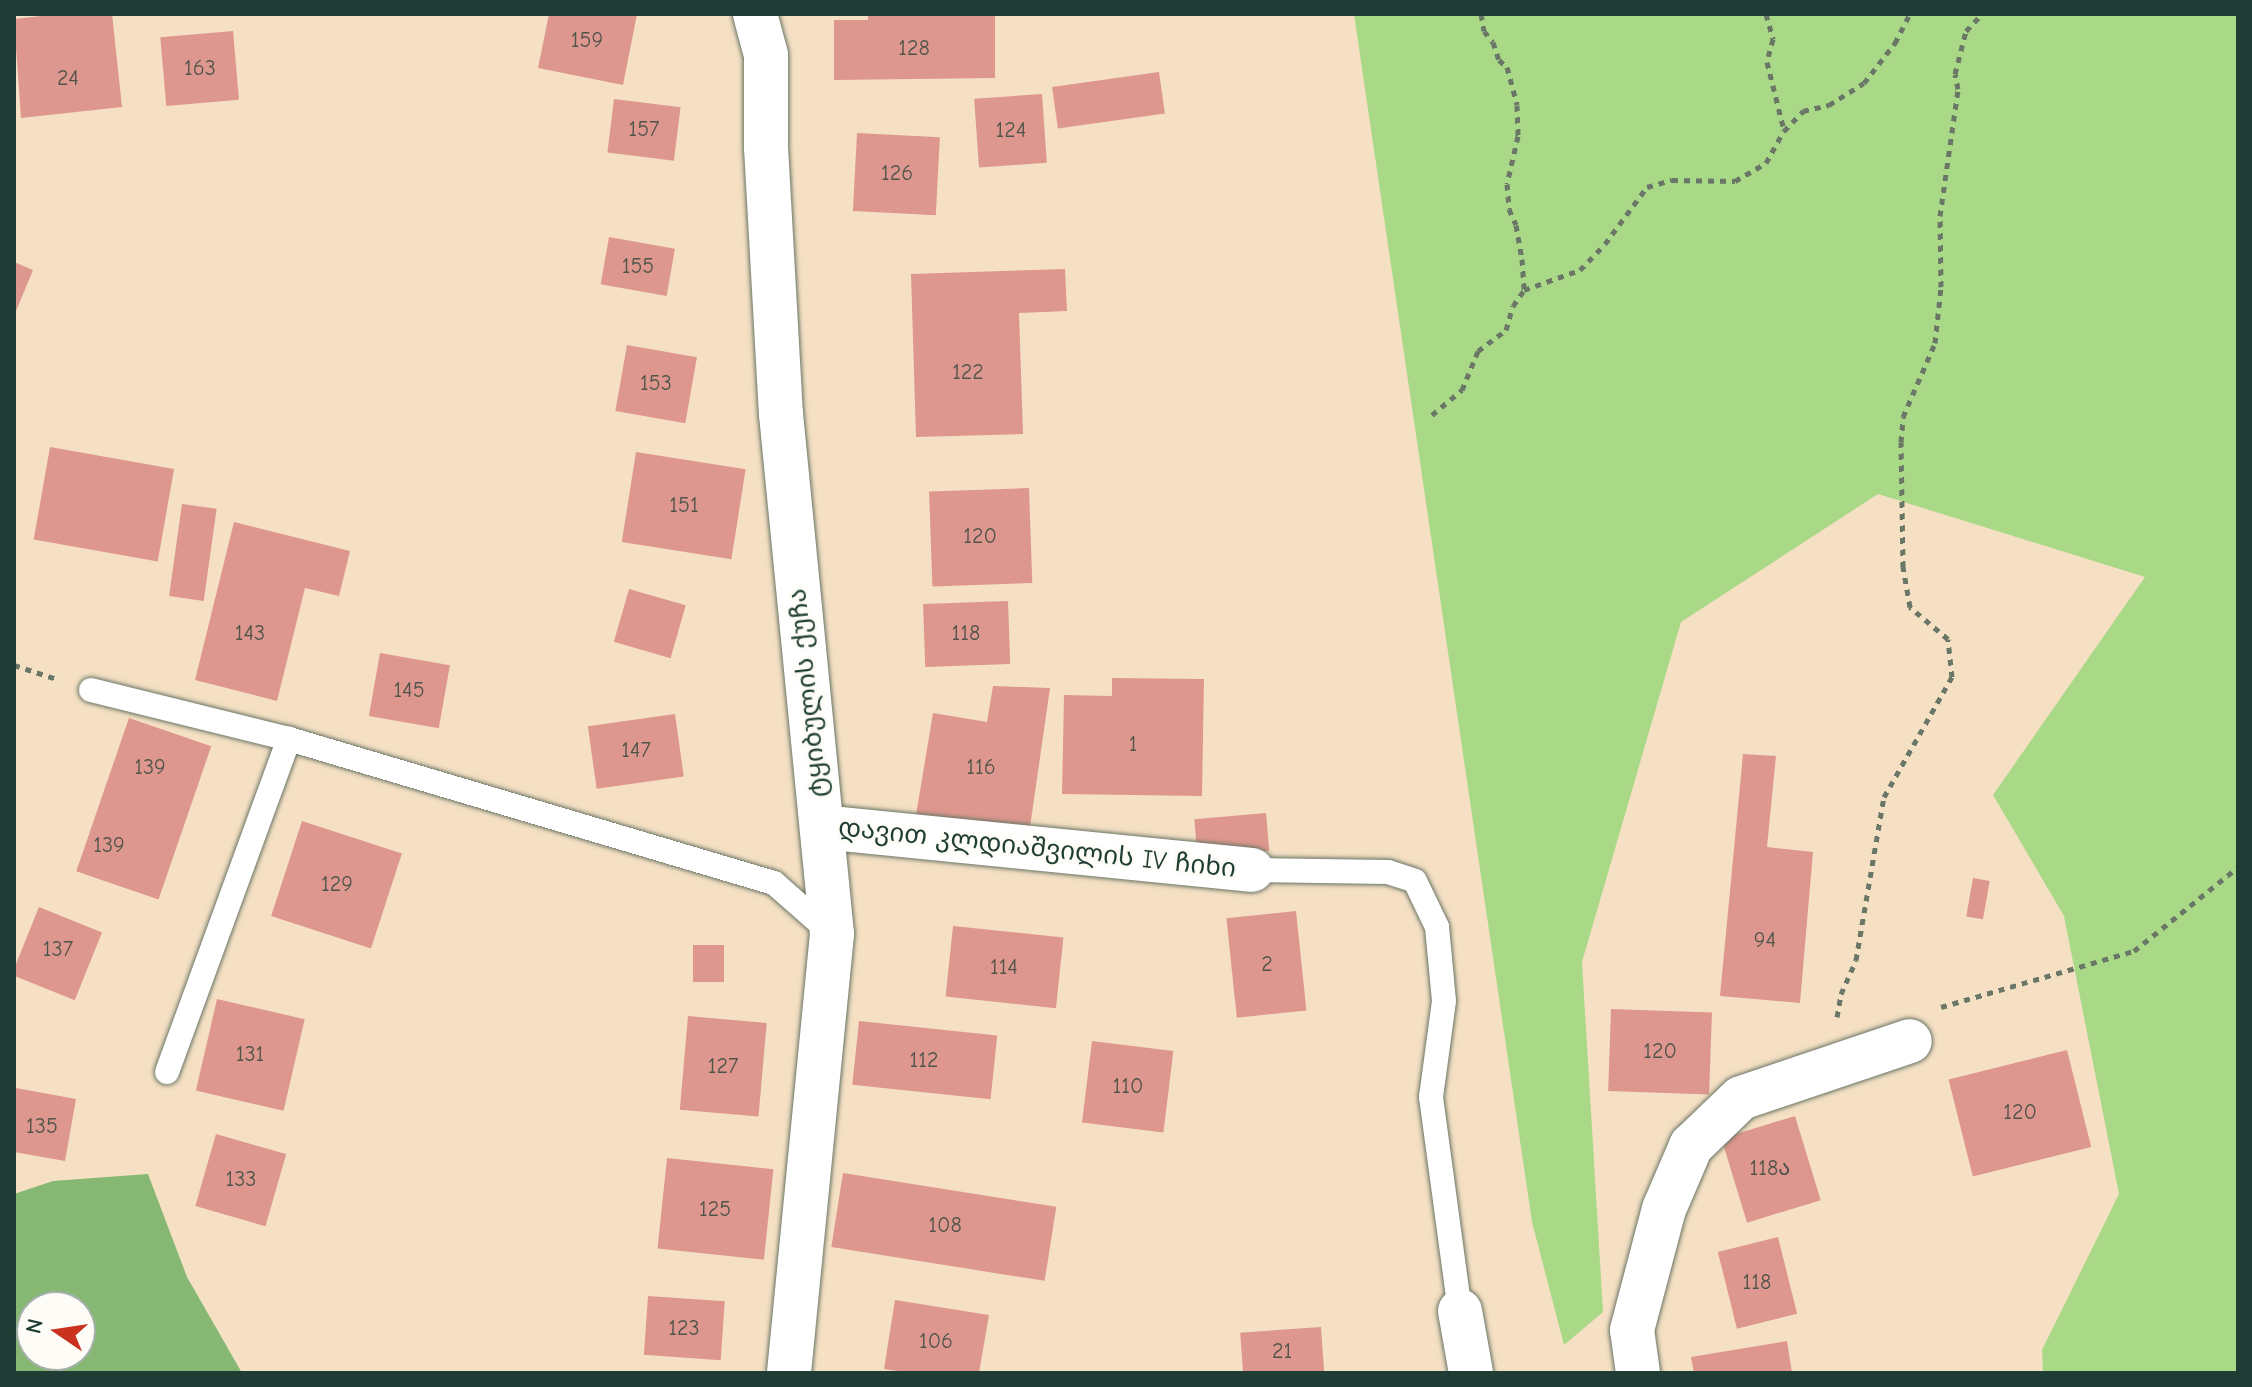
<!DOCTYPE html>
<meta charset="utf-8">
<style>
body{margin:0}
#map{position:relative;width:2252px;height:1387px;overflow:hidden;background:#f5e0c4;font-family:"Comic Neue","Noto Sans Georgian",sans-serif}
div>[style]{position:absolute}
.green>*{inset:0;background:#a9d886}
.forest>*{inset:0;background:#86b873}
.building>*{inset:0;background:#de978e;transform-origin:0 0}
.path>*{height:5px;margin-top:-2.5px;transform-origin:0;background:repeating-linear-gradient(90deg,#6a7666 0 6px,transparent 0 12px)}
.roads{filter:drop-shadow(0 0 2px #6a7666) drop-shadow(0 0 2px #6a7666)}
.service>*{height:24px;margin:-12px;padding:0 12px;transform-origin:12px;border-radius:12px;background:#fff}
.minor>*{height:44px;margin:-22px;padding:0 22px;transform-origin:22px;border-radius:22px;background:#fff}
span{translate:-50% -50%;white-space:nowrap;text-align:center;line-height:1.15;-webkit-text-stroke:6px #fdfcf7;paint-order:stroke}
.number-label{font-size:22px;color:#4f544a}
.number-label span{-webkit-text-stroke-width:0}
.street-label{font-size:26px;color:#1f3d34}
.frame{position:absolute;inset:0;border:16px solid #1f3d34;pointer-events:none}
.north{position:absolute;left:16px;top:1291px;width:80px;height:80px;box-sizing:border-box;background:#fdfcf7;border:2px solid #a4b0a9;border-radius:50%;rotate:283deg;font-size:22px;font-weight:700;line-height:32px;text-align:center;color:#1f3d34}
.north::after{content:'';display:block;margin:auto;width:28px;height:36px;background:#c8321e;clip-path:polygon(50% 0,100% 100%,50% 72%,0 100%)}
</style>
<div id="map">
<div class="green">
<div style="clip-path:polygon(1354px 14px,2238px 14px,2238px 1373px,2043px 1373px,2042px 1350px,2119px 1194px,2064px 916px,1993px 795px,2145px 577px,1878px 494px,1681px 622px,1582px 962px,1603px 1312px,1564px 1345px,1532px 1222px)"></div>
</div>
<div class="forest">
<div style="clip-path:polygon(evenodd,148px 1174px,187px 1277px,242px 1373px,14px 1373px,14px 1194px,53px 1181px,148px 1174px,32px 1307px,80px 1307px,80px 1355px,32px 1355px,32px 1307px)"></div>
</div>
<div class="building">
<div style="clip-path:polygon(60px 14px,112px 14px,122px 107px,21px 118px,14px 19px)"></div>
<div style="clip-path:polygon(549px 14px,637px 14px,623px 85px,538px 68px)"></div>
<div style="clip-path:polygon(868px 14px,995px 14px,995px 78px,834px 80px,834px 20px,868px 20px)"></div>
<div style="left:233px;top:31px;width:69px;height:73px;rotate:85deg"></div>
<div style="left:1159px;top:72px;width:42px;height:108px;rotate:82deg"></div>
<div style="left:1042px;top:94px;width:69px;height:68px;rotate:86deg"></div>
<div style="left:614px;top:99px;width:67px;height:54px;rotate:7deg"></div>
<div style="left:857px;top:133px;width:83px;height:78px;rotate:3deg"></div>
<div style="left:609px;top:237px;width:67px;height:48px;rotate:10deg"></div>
<div style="clip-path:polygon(14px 262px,33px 270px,14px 316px)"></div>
<div style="clip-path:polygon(1065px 269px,1067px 311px,1019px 313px,1023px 434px,916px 437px,911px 274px)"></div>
<div style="left:627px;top:345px;width:71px;height:67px;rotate:10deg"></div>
<div style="left:50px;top:447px;width:126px;height:94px;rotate:10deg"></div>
<div style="left:636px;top:452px;width:111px;height:91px;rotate:9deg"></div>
<div style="left:1029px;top:488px;width:95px;height:100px;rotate:88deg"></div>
<div style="left:182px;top:504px;width:35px;height:93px;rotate:8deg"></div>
<div style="clip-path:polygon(234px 522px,350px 551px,339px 596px,305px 588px,277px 701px,195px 680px)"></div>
<div style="left:629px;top:589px;width:59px;height:55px;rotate:16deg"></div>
<div style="left:1008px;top:601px;width:63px;height:85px;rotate:88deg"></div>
<div style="left:380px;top:653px;width:71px;height:64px;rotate:10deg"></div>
<div style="clip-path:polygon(1112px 678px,1204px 679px,1202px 796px,1062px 794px,1064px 695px,1112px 696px)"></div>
<div style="clip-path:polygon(993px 686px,1050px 688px,1029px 834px,916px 815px,933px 713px,987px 722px)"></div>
<div style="left:675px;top:714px;width:63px;height:88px;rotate:82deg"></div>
<div style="left:129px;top:718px;width:87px;height:162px;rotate:19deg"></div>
<div style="clip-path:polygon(1743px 754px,1776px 756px,1767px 847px,1813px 852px,1800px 1003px,1720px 996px)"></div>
<div style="left:1266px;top:813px;width:38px;height:72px;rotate:85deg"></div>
<div style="left:302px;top:821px;width:105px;height:100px;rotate:18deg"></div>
<div style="left:1973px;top:878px;width:17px;height:39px;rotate:10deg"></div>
<div style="left:39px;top:907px;width:68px;height:73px;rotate:22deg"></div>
<div style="left:1296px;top:911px;width:100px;height:70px;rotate:84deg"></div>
<div style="left:953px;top:926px;width:111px;height:71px;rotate:6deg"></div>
<div style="left:724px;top:945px;width:37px;height:31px;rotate:90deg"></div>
<div style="left:217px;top:999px;width:90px;height:94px;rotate:13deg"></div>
<div style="left:1611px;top:1009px;width:101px;height:82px;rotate:2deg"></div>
<div style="left:688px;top:1016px;width:79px;height:94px;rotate:5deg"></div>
<div style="left:859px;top:1021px;width:139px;height:64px;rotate:6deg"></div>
<div style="left:1092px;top:1041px;width:82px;height:82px;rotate:7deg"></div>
<div style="left:2067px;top:1050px;width:100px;height:122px;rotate:76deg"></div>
<div style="clip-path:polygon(16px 1088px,76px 1099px,65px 1161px,14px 1152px)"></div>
<div style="left:1795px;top:1116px;width:88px;height:77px;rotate:73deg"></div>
<div style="left:216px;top:1134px;width:73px;height:75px;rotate:16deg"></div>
<div style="left:667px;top:1158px;width:107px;height:91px;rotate:6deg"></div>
<div style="left:843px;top:1173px;width:216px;height:75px;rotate:9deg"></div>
<div style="left:1778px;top:1237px;width:79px;height:62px;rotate:76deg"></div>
<div style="left:648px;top:1296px;width:77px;height:59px;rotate:4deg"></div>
<div style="clip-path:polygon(895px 1300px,989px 1315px,979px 1373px,910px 1373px,884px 1369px)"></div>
<div style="left:1321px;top:1327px;width:46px;height:81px;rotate:86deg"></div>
<div style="clip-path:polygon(1787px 1341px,1792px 1373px,1694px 1373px,1691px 1357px)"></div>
</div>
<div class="path">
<div style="left:1481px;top:14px;width:17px;rotate:80deg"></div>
<div style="left:1484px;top:31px;width:14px;rotate:51deg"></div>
<div style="left:1493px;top:42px;width:19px;rotate:72deg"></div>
<div style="left:1499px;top:60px;width:11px;rotate:41deg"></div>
<div style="left:1507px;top:67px;width:39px;rotate:75deg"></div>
<div style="left:1517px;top:105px;width:31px;rotate:88deg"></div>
<div style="left:1518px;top:136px;width:49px;rotate:102.9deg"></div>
<div style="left:1507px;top:184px;width:25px;rotate:85deg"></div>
<div style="left:1509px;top:209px;width:17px;rotate:66deg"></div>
<div style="left:1516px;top:225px;width:35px;rotate:80deg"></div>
<div style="left:1522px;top:259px;width:31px;rotate:86deg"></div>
<div style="left:1766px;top:14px;width:26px;rotate:74deg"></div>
<div style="left:1773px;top:39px;width:24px;rotate:105deg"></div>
<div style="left:1767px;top:62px;width:70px;rotate:76deg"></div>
<div style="left:1432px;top:415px;width:39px;rotate:-40deg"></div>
<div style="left:1462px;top:390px;width:42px;rotate:-67.7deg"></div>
<div style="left:1478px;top:351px;width:35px;rotate:-37deg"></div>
<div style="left:1506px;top:330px;width:25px;rotate:-74deg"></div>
<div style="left:1513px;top:306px;width:19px;rotate:-55deg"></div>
<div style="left:1524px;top:290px;width:59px;rotate:-19.7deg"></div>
<div style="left:1580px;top:270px;width:36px;rotate:-46deg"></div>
<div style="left:1605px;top:244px;width:71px;rotate:-53.6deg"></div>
<div style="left:1647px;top:187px;width:26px;rotate:-16deg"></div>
<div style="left:1672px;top:180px;width:63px;rotate:0.9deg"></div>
<div style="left:1735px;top:181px;width:36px;rotate:-30deg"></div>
<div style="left:1766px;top:163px;width:37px;rotate:-61deg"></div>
<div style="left:1784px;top:131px;width:28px;rotate:-46deg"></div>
<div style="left:1803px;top:111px;width:27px;rotate:-13deg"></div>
<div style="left:1829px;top:105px;width:41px;rotate:-32.2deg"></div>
<div style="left:1864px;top:83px;width:51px;rotate:-52.2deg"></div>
<div style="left:1895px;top:43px;width:33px;rotate:-63deg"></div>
<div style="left:14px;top:665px;width:48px;rotate:18.1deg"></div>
<div style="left:1941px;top:1007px;width:201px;rotate:-16.2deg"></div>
<div style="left:2134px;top:951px;width:134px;rotate:-38.9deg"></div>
<div style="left:1837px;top:1017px;width:23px;rotate:-80deg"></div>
<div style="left:1841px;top:994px;width:37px;rotate:-66deg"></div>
<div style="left:1856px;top:960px;width:165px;rotate:-80.3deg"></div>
<div style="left:1884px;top:797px;width:138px;rotate:-60.5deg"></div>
<div style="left:1952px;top:677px;width:38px;rotate:-96deg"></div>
<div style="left:1948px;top:639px;width:50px;rotate:-139.9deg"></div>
<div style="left:1910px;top:607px;width:41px;rotate:-99.9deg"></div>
<div style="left:1903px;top:567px;width:125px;rotate:-90.9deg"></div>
<div style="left:1901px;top:442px;width:25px;rotate:-85deg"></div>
<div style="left:1903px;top:417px;width:81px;rotate:-66.6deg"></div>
<div style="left:1935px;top:343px;width:56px;rotate:-83.9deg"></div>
<div style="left:1941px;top:287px;width:71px;rotate:-90.8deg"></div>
<div style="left:1940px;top:216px;width:128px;rotate:-81.9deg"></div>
<div style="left:1958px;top:89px;width:15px;rotate:-101deg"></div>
<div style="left:1955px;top:74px;width:44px;rotate:-75.7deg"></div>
<div style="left:1966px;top:31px;width:23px;rotate:-47deg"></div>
</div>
<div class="roads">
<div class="service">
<div style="left:91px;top:690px;width:204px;rotate:13.9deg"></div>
<div style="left:289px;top:739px;width:506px;rotate:16.54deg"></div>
<div style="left:774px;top:883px;width:77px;rotate:41.3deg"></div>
<div style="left:1252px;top:870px;width:136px;rotate:0.8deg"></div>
<div style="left:1388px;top:872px;width:28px;rotate:18deg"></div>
<div style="left:1415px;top:881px;width:51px;rotate:64.4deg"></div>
<div style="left:1437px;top:927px;width:74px;rotate:84.6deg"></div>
<div style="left:1444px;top:1001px;width:97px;rotate:97.7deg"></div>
<div style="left:1431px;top:1097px;width:216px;rotate:82.3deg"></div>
<div style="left:167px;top:1072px;width:355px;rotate:-69.9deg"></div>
</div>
<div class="minor">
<div style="left:755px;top:14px;width:42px;rotate:75deg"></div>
<div style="left:766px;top:55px;width:92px;rotate:90deg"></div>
<div style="left:766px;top:147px;width:267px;rotate:86.8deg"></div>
<div style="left:781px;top:414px;width:522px;rotate:84.4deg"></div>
<div style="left:832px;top:934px;width:441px;rotate:95.6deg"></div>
<div style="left:822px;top:827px;width:432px;rotate:5.7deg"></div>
<div style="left:1460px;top:1311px;width:63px;rotate:79.9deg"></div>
<div style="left:1638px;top:1373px;width:43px;rotate:-97.9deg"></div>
<div style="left:1632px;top:1330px;width:125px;rotate:-75.2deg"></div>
<div style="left:1664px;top:1209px;width:69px;rotate:-66.8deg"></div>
<div style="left:1691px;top:1146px;width:69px;rotate:-43.8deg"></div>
<div style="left:1741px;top:1098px;width:178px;rotate:-18.6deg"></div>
</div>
</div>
<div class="number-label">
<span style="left:587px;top:41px">159</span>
<span style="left:914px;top:49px">128</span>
<span style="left:200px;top:69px">163</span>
<span style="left:68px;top:79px">24</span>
<span style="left:644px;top:130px">157</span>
<span style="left:1011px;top:131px">124</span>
<span style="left:897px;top:174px">126</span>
<span style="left:638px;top:267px">155</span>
<span style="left:968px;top:373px">122</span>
<span style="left:656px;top:384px">153</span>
<span style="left:684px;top:506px">151</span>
<span style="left:980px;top:537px">120</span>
<span style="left:250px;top:634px">143</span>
<span style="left:966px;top:634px">118</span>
<span style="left:409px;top:691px">145</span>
<span style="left:1133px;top:745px">1</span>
<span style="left:636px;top:751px">147</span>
<span style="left:150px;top:768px">139</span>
<span style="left:981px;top:768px">116</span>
<span style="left:109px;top:846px">139</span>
<span style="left:337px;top:885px">129</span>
<span style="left:1765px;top:941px">94</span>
<span style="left:58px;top:950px">137</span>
<span style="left:1267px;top:965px">2</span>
<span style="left:1004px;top:968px">114</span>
<span style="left:1660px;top:1052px">120</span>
<span style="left:250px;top:1055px">131</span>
<span style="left:924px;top:1061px">112</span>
<span style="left:723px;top:1067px">127</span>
<span style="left:1128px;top:1087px">110</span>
<span style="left:2020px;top:1113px">120</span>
<span style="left:42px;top:1127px">135</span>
<span style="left:1770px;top:1169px">118ა</span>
<span style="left:241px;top:1180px">133</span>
<span style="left:715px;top:1210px">125</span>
<span style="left:945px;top:1226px">108</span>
<span style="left:1757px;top:1283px">118</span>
<span style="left:684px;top:1329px">123</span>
<span style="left:936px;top:1342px">106</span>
<span style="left:1282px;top:1352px">21</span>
</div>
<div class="street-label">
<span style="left:809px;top:693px;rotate:-96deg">ტყიბულის ქუჩა</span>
<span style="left:1037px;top:849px;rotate:6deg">დავით კლდიაშვილის IV ჩიხი</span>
</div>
<div class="frame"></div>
<div class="north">N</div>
</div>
